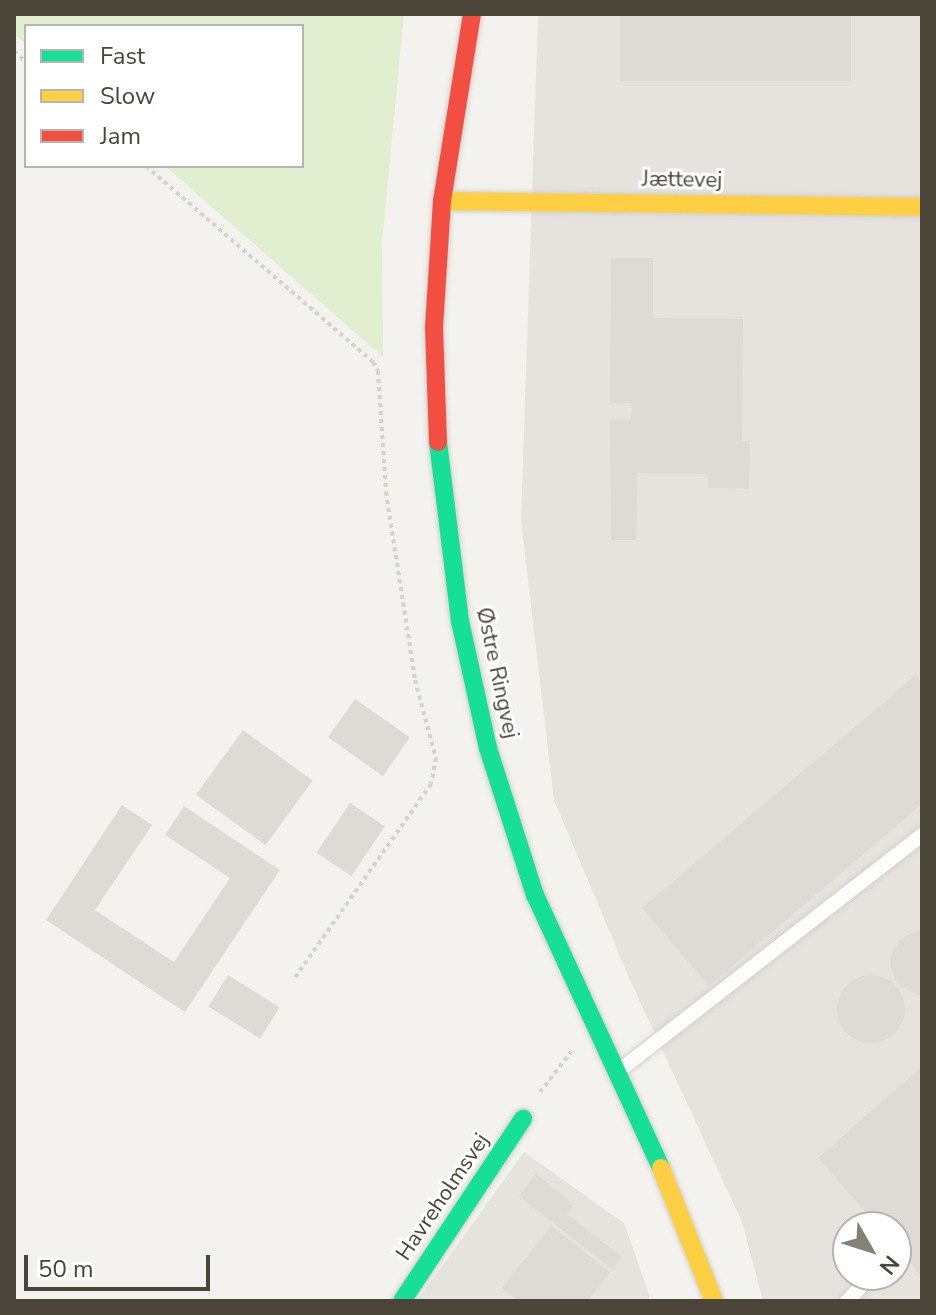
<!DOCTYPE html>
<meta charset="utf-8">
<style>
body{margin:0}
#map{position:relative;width:936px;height:1315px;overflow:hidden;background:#f4f2ee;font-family:"Nunito Sans",sans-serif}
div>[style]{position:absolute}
.industrial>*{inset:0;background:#e6e2de}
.green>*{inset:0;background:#e1eecf}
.building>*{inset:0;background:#dedbd6;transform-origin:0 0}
.round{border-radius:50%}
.path>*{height:4px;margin-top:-2px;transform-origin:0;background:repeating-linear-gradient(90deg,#d3d2cc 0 4px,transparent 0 8px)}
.roads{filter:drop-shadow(0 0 2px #d2d0cb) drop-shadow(0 0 2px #d2d0cb)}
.lane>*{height:14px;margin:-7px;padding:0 7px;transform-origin:7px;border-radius:7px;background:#fdfdfc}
.fast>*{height:18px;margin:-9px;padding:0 9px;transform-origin:9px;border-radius:9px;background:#16e098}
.slow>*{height:18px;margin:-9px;padding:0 9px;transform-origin:9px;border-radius:9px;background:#ffcf43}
.jam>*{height:18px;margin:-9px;padding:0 9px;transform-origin:9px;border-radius:9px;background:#f24e42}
span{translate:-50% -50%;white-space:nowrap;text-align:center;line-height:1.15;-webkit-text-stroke:6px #fff;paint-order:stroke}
.street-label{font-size:22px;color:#4b4439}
.frame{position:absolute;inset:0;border:16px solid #4b4439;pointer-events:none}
.legend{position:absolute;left:24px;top:24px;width:280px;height:144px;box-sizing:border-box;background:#fff;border:2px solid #b7b4b0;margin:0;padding:10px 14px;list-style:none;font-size:24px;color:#4b4439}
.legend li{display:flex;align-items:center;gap:16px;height:40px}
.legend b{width:40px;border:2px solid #b7b4b0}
.north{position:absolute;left:832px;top:1211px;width:80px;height:80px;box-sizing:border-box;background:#fff;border:2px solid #b7b4b0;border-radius:50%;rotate:129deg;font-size:22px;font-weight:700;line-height:32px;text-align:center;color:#4b4439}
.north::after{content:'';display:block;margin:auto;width:28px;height:36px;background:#868178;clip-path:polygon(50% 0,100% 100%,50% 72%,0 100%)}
.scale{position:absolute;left:24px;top:1255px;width:186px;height:36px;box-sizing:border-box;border:4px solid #4b4439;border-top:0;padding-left:10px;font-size:24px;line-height:28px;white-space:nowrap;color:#4b4439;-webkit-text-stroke:6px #fff;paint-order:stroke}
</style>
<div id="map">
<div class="industrial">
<div style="clip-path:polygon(evenodd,538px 14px,922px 14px,922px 1301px,763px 1301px,742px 1222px,630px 980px,554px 800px,521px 521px,538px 14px,848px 1227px,896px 1227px,896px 1275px,848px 1275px,848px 1227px)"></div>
<div style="clip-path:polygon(524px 1152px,624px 1223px,650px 1297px,645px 1301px,417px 1301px)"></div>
</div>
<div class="green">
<div style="clip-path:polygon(14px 14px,404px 14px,382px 243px,383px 357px,165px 166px,302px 166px,302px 26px,26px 26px,26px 44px,14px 34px)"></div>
</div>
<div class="building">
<div style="left:620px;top:14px;width:231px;height:67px"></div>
<div style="clip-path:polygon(611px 258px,653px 258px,653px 318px,743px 319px,742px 441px,750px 441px,749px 489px,708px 488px,708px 474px,637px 473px,636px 540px,611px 540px,610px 419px,631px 420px,632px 403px,610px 403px)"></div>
<div style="clip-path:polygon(916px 675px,922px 683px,922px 804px,709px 986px,642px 908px)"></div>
<div style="left:355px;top:699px;width:67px;height:47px;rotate:35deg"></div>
<div style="left:243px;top:730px;width:86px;height:80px;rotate:36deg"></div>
<div style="left:350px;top:803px;width:42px;height:60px;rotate:34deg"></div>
<div style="clip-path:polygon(122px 805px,152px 825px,95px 910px,174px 962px,230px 878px,165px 835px,184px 806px,280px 870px,185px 1012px,46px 920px)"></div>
<div style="clip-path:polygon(922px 929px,922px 997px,897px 984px,890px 966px,891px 955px,901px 938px)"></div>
<div style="left:228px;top:975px;width:61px;height:37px;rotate:32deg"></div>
<div class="round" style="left:837px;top:975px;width:68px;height:68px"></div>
<div style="clip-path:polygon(922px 1066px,922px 1276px,896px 1246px,896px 1227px,879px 1227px,818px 1158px)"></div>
<div style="clip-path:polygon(536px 1174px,574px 1204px,567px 1214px,622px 1257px,612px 1269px,519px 1196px)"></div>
<div style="clip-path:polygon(551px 1226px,610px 1272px,587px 1301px,519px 1301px,502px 1288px)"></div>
</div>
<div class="path">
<div style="left:14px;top:51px;width:16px;rotate:43deg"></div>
<div style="left:146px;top:166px;width:300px;rotate:40.8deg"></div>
<div style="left:373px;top:362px;width:10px;rotate:61deg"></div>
<div style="left:378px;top:371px;width:121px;rotate:86.2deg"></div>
<div style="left:386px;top:492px;width:190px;rotate:81.2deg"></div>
<div style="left:415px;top:680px;width:81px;rotate:74.9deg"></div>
<div style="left:436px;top:758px;width:26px;rotate:101deg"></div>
<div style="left:431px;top:784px;width:238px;rotate:125.1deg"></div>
<div style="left:540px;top:1092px;width:51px;rotate:-52.2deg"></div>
</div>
<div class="roads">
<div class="lane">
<div style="left:620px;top:1070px;width:383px;rotate:-37.9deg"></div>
<div style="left:847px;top:1301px;width:36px;rotate:-46deg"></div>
</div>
<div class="fast">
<div style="left:438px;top:442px;width:180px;rotate:83deg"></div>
<div style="left:460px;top:621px;width:130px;rotate:77.6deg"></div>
<div style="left:488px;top:748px;width:154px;rotate:72.3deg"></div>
<div style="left:535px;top:895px;width:301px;rotate:65.2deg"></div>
<div style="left:402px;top:1301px;width:219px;rotate:-56.4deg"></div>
</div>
<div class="slow">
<div style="left:442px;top:201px;width:480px;rotate:0.7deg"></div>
<div style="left:661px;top:1168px;width:143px;rotate:68.3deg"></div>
</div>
<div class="jam">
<div style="left:438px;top:442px;width:114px;rotate:-92deg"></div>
<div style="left:434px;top:328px;width:127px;rotate:-86.4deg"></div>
<div style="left:442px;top:201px;width:189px;rotate:-80.9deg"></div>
</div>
</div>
<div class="street-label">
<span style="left:682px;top:180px;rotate:1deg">Jættevej</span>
<span style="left:497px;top:673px;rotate:78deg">Østre Ringvej</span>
<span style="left:443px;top:1197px;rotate:-56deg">Havreholmsvej</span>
</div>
<div class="frame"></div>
<ul class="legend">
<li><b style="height:10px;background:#16e098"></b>Fast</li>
<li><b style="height:10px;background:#ffcf43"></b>Slow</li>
<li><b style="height:10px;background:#f24e42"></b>Jam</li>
</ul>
<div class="north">N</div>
<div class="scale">50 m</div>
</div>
